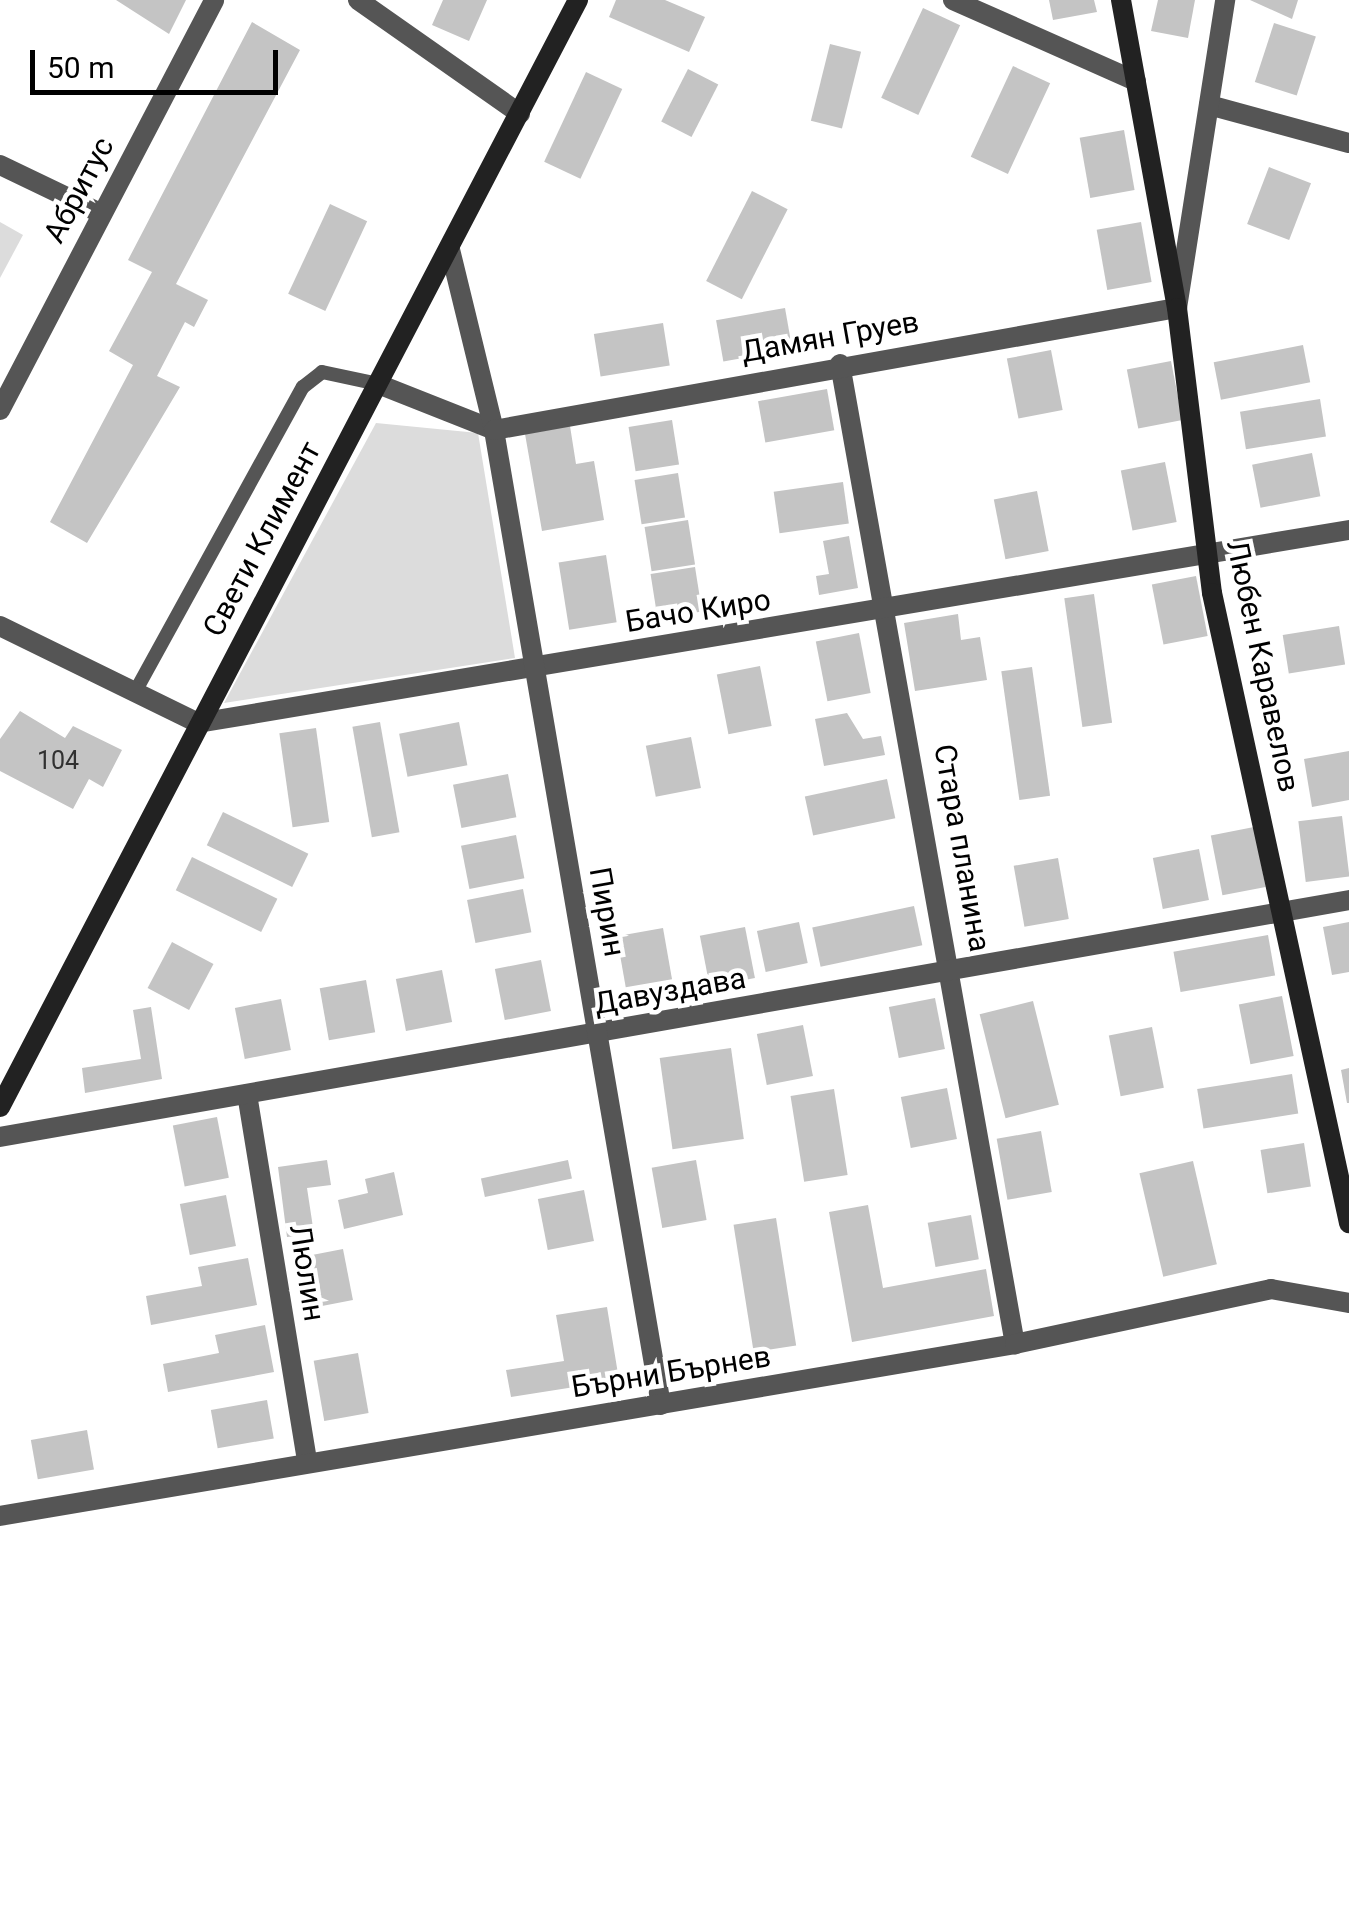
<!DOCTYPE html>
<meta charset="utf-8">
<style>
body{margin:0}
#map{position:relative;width:1349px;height:1906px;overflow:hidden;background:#fff;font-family:Roboto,sans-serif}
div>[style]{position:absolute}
.green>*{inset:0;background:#dcdcdc}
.building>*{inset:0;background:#c4c4c4;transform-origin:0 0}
.lane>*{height:14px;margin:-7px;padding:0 7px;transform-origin:7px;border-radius:7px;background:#555}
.street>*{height:20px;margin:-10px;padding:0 10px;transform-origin:10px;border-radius:10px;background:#555}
.secondary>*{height:20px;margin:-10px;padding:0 10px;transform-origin:10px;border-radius:10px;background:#222}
span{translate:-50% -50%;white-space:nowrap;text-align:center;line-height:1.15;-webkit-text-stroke:9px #fff;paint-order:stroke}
.number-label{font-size:25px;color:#313131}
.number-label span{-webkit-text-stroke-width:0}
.street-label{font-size:30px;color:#000}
.scale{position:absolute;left:30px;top:50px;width:248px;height:45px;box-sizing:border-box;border:5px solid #000;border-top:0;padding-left:12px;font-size:30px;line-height:35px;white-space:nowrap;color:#000;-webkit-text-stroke:8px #fff;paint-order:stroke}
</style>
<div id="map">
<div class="green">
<div style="clip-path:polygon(0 222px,23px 235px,0 278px)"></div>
<div style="clip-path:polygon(376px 423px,478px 433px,515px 658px,224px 703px)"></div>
</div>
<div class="building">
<div style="clip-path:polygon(116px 0,186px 0,169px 34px)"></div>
<div style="clip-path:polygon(443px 0,487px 0,469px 41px,432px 25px)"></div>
<div style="clip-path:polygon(616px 0,665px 0,705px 17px,689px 52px,609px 17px)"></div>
<div style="clip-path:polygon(1049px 0,1094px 0,1097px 12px,1053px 20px)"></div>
<div style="clip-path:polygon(1158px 0,1195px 0,1188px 38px,1151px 31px)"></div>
<div style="clip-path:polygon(1250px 0,1298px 0,1292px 19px)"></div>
<div style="left:923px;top:8px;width:41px;height:99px;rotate:25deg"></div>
<div style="clip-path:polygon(252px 22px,300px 50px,176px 284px,208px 300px,194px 327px,185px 322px,157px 376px,180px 387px,87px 543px,50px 522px,133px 365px,109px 351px,152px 272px,128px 260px)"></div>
<div style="left:1274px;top:23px;width:44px;height:62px;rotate:18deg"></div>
<div style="left:830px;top:44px;width:32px;height:79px;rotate:14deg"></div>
<div style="left:1013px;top:66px;width:41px;height:100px;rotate:25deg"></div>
<div style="left:688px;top:69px;width:34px;height:59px;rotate:27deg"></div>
<div style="left:586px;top:72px;width:40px;height:99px;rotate:25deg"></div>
<div style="left:1124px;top:130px;width:61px;height:45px;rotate:80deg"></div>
<div style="left:1269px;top:167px;width:45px;height:61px;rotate:21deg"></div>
<div style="left:752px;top:191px;width:40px;height:101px;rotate:27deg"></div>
<div style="left:330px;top:204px;width:41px;height:99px;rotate:25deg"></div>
<div style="left:1141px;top:222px;width:61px;height:45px;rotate:80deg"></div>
<div style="left:785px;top:308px;width:42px;height:70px;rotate:80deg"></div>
<div style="left:663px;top:323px;width:43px;height:70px;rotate:81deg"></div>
<div style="left:1303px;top:345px;width:38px;height:91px;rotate:79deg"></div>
<div style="left:1051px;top:350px;width:61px;height:45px;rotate:79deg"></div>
<div style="left:1171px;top:361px;width:60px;height:45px;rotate:79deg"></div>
<div style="left:827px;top:389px;width:42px;height:70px;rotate:80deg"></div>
<div style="left:1320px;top:399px;width:38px;height:81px;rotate:81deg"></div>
<div style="left:672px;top:420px;width:45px;height:44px;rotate:81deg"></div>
<div style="clip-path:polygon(570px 426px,576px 464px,594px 461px,604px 520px,542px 531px,525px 434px)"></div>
<div style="left:1312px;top:453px;width:44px;height:61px;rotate:79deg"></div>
<div style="left:1165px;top:462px;width:61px;height:45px;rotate:79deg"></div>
<div style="left:678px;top:473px;width:45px;height:44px;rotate:81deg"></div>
<div style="left:843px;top:482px;width:42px;height:70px;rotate:82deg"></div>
<div style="left:1037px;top:491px;width:61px;height:44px;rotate:79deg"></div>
<div style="left:688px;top:520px;width:45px;height:44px;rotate:81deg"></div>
<div style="clip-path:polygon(849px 536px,858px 588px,819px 595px,816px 576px,829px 574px,823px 541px)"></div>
<div style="left:606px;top:555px;width:68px;height:48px;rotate:81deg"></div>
<div style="left:695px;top:567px;width:45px;height:45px;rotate:81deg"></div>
<div style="left:1196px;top:576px;width:61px;height:45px;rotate:79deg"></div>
<div style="left:1094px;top:594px;width:130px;height:30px;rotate:82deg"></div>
<div style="clip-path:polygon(958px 614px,961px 640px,980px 637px,987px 680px,915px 691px,904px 623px)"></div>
<div style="left:1339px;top:626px;width:39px;height:57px;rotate:81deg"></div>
<div style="left:859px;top:633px;width:61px;height:44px;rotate:79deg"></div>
<div style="left:760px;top:666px;width:61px;height:44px;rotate:79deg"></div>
<div style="left:1032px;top:667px;width:130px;height:31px;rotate:82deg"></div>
<div style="clip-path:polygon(20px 711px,65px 738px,73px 726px,122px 750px,103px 787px,89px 779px,73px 809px,0 771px,0 739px)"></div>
<div style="clip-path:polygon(847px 713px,863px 739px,881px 736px,885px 755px,824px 766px,815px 719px)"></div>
<div style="left:380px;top:722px;width:112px;height:28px;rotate:80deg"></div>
<div style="left:459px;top:722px;width:44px;height:61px;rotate:79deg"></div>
<div style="left:316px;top:728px;width:95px;height:37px;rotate:82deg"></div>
<div style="left:691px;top:737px;width:52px;height:46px;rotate:79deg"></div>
<div style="clip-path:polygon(1349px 751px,1349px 800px,1312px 807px,1304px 759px)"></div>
<div style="left:508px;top:774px;width:44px;height:56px;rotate:79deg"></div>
<div style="left:887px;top:779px;width:40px;height:84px;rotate:78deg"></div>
<div style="left:223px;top:812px;width:95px;height:37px;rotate:26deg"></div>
<div style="left:1342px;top:816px;width:61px;height:44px;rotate:83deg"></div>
<div style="left:1254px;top:827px;width:61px;height:44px;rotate:79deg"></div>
<div style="left:516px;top:835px;width:44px;height:56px;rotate:79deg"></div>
<div style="left:1199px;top:849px;width:52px;height:47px;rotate:79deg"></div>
<div style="left:192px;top:857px;width:95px;height:37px;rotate:26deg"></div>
<div style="left:1058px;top:858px;width:62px;height:45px;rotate:80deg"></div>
<div style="left:523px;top:889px;width:44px;height:57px;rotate:79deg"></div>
<div style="left:914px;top:906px;width:40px;height:104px;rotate:78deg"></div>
<div style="left:799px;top:922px;width:42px;height:43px;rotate:78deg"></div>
<div style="clip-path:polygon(1349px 922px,1349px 972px,1332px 975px,1323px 927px)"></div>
<div style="left:745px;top:927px;width:52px;height:46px;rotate:79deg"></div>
<div style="left:663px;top:928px;width:52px;height:47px;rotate:80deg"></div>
<div style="left:1268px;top:935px;width:41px;height:96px;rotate:80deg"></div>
<div style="left:172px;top:942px;width:47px;height:52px;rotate:28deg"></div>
<div style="left:541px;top:960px;width:52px;height:47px;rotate:79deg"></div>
<div style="left:442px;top:970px;width:53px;height:47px;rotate:79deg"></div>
<div style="left:366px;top:980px;width:53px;height:47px;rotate:80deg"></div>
<div style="left:1282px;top:996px;width:61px;height:44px;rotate:79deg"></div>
<div style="left:935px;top:998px;width:52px;height:47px;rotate:79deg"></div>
<div style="left:281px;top:999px;width:52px;height:47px;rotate:79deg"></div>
<div style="left:1033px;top:1001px;width:107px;height:55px;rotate:76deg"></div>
<div style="clip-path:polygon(151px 1007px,162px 1079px,85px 1093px,82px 1068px,141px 1059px,133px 1010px)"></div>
<div style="left:803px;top:1025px;width:52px;height:47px;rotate:79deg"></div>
<div style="left:1152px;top:1027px;width:62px;height:44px;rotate:79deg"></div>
<div style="left:731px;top:1048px;width:92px;height:72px;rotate:82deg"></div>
<div style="clip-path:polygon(1349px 1068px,1349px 1103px,1347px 1103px,1341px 1070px)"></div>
<div style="left:1292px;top:1074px;width:40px;height:96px;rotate:81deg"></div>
<div style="left:947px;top:1088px;width:52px;height:47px;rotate:79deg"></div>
<div style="left:834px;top:1089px;width:87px;height:44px;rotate:81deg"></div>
<div style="left:217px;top:1117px;width:62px;height:45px;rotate:79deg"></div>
<div style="left:1041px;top:1131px;width:62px;height:45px;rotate:80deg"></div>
<div style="left:1304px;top:1143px;width:44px;height:44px;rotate:81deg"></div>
<div style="clip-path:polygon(327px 1160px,331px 1185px,307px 1188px,314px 1234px,287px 1237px,278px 1167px)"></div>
<div style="left:568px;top:1160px;width:19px;height:89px;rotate:78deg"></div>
<div style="left:696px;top:1160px;width:61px;height:45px;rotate:80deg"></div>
<div style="left:1193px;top:1161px;width:106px;height:55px;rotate:77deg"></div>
<div style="clip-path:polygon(394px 1172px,403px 1215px,344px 1229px,338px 1200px,368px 1193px,365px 1179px)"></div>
<div style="left:584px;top:1190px;width:52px;height:47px;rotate:79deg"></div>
<div style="left:226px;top:1195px;width:52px;height:47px;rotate:79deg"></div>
<div style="clip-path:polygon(868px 1205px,883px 1288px,986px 1269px,994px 1316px,852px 1342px,829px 1212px)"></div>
<div style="left:971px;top:1215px;width:45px;height:44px;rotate:80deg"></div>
<div style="left:776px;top:1218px;width:129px;height:43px;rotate:81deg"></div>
<div style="left:343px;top:1249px;width:52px;height:46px;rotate:79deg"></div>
<div style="clip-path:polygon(248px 1258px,257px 1305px,151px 1325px,146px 1296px,202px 1286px,198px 1267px)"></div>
<div style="clip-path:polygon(607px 1307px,619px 1380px,511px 1397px,506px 1370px,564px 1361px,556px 1315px)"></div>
<div style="clip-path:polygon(265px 1325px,274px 1372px,168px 1392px,163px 1364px,219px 1353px,215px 1335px)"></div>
<div style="left:358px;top:1353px;width:61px;height:45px;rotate:80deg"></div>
<div style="left:267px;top:1400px;width:39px;height:57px;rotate:80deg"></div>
<div style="left:87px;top:1430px;width:40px;height:57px;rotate:80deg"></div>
</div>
<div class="lane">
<div style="left:135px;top:692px;width:348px;rotate:-61.2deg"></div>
<div style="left:303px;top:387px;width:24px;rotate:-38deg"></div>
<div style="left:322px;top:372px;width:57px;rotate:12.1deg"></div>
</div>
<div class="street">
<div style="left:358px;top:0;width:198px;rotate:35.1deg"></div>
<div style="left:953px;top:0;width:200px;rotate:23.9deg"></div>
<div style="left:1209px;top:105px;width:145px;rotate:15.2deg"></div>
<div style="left:0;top:165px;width:111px;rotate:25.6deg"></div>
<div style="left:840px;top:364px;width:996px;rotate:79.88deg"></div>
<div style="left:378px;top:384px;width:125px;rotate:21.6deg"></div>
<div style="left:494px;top:430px;width:186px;rotate:-103.7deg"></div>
<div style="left:0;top:410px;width:462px;rotate:-62.4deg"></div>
<div style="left:0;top:626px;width:220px;rotate:26.1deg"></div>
<div style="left:198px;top:723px;width:1167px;rotate:-9.52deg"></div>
<div style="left:247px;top:1094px;width:372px;rotate:80.7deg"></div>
<div style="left:0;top:1137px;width:1370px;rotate:-9.96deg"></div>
<div style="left:661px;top:1405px;width:989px;rotate:-99.72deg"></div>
<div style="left:494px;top:430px;width:694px;rotate:-10.13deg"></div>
<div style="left:1177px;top:308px;width:312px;rotate:-81.1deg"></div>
<div style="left:0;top:1516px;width:1029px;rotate:-9.62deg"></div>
<div style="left:1015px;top:1344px;width:262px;rotate:-12.1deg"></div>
<div style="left:1271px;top:1289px;width:79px;rotate:10.2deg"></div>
</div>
<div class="secondary">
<div style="left:1121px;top:0;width:313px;rotate:79.7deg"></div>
<div style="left:1177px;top:308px;width:287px;rotate:83deg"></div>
<div style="left:1212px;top:593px;width:645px;rotate:77.73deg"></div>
<div style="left:0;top:1107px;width:1249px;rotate:-62.43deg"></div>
</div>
<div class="number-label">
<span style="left:58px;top:761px">104</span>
</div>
<div class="street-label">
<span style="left:79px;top:190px;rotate:-62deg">Абритус</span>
<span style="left:830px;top:337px;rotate:-10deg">Дамян Груев</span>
<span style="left:262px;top:539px;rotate:-62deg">Свети Климент</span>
<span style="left:698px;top:611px;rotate:-9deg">Бачо Киро</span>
<span style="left:1263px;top:666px;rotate:78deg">Любен Каравелов</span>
<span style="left:962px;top:848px;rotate:80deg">Стара планина</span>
<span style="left:607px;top:912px;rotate:80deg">Пирин</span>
<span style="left:670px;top:991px;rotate:-10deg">Давуздава</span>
<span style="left:307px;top:1273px;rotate:81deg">Люлин</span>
<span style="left:671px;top:1372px;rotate:-9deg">Бърни Бърнев</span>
</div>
<div class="scale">50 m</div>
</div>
